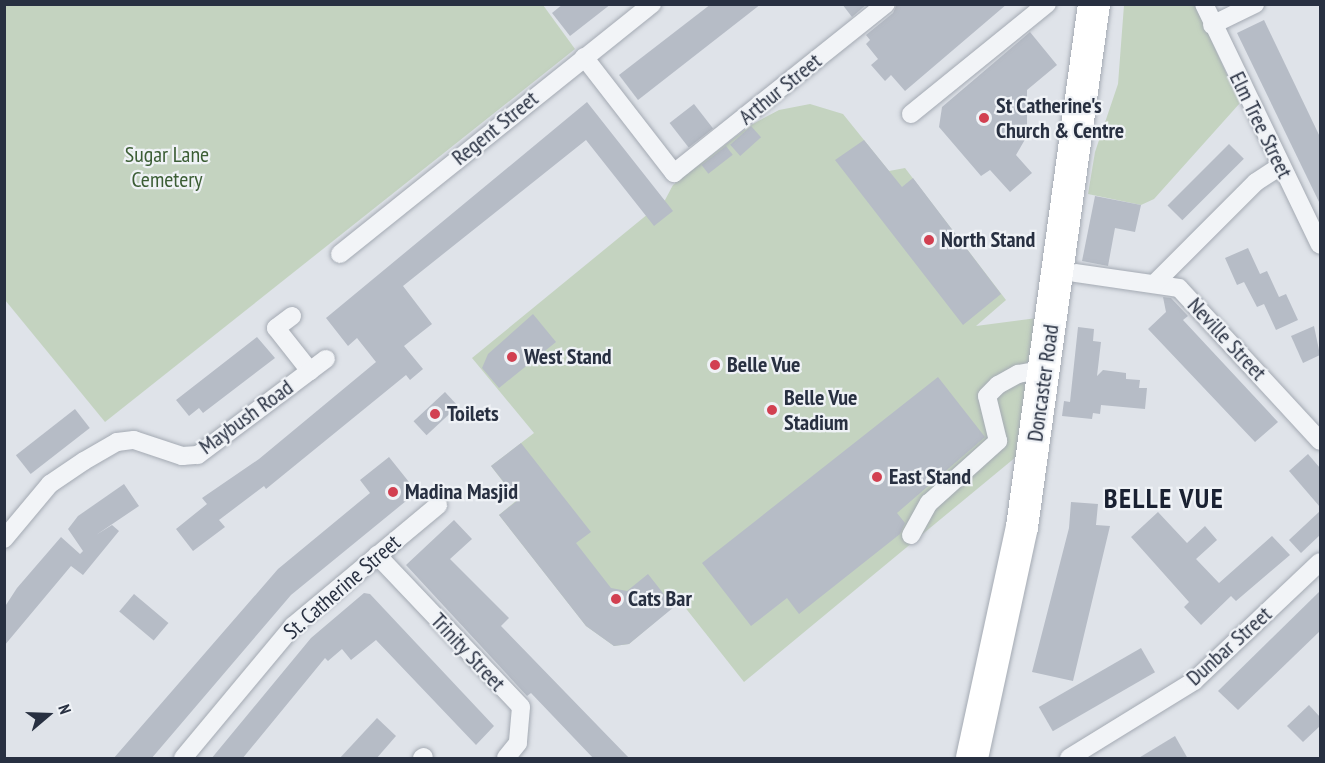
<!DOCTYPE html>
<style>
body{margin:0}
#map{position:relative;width:1325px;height:763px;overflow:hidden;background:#dfe3e9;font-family:"PT Sans Narrow",sans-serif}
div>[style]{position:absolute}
.green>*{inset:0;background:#c4d3c0}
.building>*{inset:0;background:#b6bcc6;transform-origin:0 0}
.roads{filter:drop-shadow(0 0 2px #a4aab3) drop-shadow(0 0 2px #a4aab3)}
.street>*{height:18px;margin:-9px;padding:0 9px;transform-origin:9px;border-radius:9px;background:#f2f4f7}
.highway>*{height:32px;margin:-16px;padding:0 16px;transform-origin:16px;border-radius:16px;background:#fff}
.dots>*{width:16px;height:16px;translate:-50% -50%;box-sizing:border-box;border:3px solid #eff2f6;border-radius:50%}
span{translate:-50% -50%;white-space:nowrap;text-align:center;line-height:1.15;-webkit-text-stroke:4.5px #eff2f6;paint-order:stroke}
.street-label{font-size:22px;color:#283041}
.poi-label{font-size:22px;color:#283041;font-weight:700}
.left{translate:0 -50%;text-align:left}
.park-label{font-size:22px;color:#3b5d34}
.district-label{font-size:28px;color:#1a2132;font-weight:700;letter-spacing:1.5px}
.frame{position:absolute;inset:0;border:6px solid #283041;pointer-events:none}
.north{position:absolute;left:18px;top:685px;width:60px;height:60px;-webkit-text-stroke:4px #eff2f6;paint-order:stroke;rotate:71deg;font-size:16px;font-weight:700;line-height:24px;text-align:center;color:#283041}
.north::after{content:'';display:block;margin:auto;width:21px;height:27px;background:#283041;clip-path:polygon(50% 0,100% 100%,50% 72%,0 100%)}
</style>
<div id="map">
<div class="green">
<div style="clip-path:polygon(4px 5px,543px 5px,575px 49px,105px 422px,5px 300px)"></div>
<div style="clip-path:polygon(1124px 5px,1195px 5px,1240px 103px,1154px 199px,1141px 205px,1088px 194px,1095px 152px,1118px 84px)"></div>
<div style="clip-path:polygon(810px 104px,843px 114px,889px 171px,905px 168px,1006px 300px,976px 326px,1037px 318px,1023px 451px,744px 682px,680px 601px,629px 644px,614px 646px,586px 626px,499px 515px,517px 500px,491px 466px,534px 433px,472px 358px,665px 200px,673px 185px,751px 125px,779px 110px)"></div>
</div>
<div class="building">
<div style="clip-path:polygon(563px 4px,611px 4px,570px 36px,552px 13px)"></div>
<div style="clip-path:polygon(711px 4px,761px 4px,638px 100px,619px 75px)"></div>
<div style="clip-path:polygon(842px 4px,867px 4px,852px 17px)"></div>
<div style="clip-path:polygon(897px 4px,1007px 4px,905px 91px,891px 75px,885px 81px,871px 65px,878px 59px,866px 44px,870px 40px,866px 35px,893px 13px)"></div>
<div style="clip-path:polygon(1264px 20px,1320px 137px,1320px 204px,1237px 33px)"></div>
<div style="clip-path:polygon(1030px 32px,1057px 65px,1027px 90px,1027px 136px,1016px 155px,1032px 173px,1010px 192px,990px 170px,981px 176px,939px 127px,942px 107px)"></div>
<div style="clip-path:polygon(587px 102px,673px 211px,654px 226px,586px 140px,403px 286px,432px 324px,404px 346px,423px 369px,410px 380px,406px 375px,266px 489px,264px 486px,219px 520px,225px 527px,193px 551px,176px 529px,207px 504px,202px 498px,259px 459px,376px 362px,357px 338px,348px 346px,326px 318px)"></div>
<div style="left:694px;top:104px;width:31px;height:31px;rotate:52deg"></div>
<div style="left:751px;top:126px;width:15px;height:28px;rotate:48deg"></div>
<div style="clip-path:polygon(864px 140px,902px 187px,913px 178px,1001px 294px,963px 325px,835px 160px)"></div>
<div style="left:1229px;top:144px;width:21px;height:87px;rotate:45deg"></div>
<div style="left:726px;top:146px;width:11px;height:31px;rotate:52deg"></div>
<div style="clip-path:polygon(1095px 196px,1141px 205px,1135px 232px,1115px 228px,1108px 266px,1082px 261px)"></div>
<div style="clip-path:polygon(1248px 248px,1260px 274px,1267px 271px,1279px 297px,1286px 294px,1298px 320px,1276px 330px,1264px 304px,1257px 307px,1244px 282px,1237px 285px,1225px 258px)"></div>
<div style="clip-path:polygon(1163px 297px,1171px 298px,1188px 316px,1183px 320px,1278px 422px,1255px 442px,1148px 329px,1166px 312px)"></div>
<div style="clip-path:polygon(533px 314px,556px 342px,499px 388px,482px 368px,488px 354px)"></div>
<div style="clip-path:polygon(1314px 326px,1320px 355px,1303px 363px,1291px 336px)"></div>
<div style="clip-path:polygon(1078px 327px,1094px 329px,1093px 341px,1101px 342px,1097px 376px,1103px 370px,1126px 373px,1126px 379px,1140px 380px,1139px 388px,1147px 388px,1145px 409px,1101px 405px,1100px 414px,1093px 413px,1092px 419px,1062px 416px,1064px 401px,1070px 402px)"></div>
<div style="clip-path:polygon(257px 337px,275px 358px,203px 413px,199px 408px,189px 416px,176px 400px)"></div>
<div style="clip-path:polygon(938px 377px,985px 437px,897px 513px,905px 523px,900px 534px,799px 614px,787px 598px,751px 626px,702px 563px)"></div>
<div style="left:445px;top:392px;width:19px;height:43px;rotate:47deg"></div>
<div style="left:75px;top:409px;width:24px;height:75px;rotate:52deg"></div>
<div style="clip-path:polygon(521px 443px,591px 532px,576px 543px,611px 588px,627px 591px,648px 574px,674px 607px,629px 644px,614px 646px,586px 626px,499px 515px,518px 500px,491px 466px)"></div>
<div style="clip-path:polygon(1308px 454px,1320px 468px,1320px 507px,1289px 471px)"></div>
<div style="clip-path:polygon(389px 457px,417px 492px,291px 595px,151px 759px,113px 759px,278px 569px,370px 493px,360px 480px)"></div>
<div style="clip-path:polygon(124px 484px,139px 506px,96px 535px,112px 525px,119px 531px,83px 575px,71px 566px,4px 646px,4px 608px,17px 588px,61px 537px,80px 554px,83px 551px,68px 529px,78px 516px)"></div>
<div style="clip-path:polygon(1071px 502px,1098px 504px,1096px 525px,1110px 526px,1073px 681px,1032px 672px,1069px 528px)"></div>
<div style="clip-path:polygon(1320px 511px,1320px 535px,1301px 553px,1289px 540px)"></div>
<div style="clip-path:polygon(1158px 512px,1187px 543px,1205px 526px,1217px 540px,1196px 559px,1219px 583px,1272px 536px,1290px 555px,1236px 601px,1231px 596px,1201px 625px,1184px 607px,1189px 602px,1131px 537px)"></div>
<div style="clip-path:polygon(454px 520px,472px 539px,450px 559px,509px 618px,501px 626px,630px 759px,594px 759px,531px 693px,527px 696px,406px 565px)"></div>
<div style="clip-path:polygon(1320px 591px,1320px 631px,1238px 710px,1218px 691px)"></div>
<div style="clip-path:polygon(364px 593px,370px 594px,494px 726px,476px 745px,376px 640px,351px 660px,342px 649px,328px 661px,325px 658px,242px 759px,211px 759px,311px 638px)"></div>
<div style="left:134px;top:594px;width:45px;height:23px;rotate:40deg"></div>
<div style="left:1141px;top:648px;width:28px;height:118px;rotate:60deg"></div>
<div style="clip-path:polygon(1309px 705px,1320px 717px,1320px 726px,1303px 742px,1287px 726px)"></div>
<div style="clip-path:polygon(377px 718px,396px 736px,376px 759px,339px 759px)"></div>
<div style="clip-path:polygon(1175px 736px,1188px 759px,1137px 759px)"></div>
</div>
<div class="roads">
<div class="street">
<div style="left:1204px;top:4px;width:267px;rotate:64.3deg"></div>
<div style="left:1212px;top:25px;width:48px;rotate:-26deg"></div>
<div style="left:584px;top:57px;width:147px;rotate:52.2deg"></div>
<div style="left:674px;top:173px;width:271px;rotate:-38.6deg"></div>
<div style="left:911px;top:114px;width:175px;rotate:-39deg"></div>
<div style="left:340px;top:254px;width:400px;rotate:-38.7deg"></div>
<div style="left:1075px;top:273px;width:105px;rotate:8.2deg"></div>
<div style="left:1179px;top:288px;width:208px;rotate:47.3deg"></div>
<div style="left:1154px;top:284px;width:144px;rotate:-45deg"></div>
<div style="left:1256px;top:182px;width:30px;rotate:-33deg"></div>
<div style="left:292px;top:316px;width:20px;rotate:143deg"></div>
<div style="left:276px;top:328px;width:55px;rotate:51.7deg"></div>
<div style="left:911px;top:535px;width:37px;rotate:-61deg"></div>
<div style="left:929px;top:503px;width:93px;rotate:-41.9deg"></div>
<div style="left:998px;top:441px;width:46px;rotate:-103.7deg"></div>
<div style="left:987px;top:396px;width:16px;rotate:-45deg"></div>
<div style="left:998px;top:385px;width:23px;rotate:-29deg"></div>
<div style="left:1018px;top:374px;width:27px;rotate:-10deg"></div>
<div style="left:4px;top:539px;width:72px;rotate:-50.1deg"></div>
<div style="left:50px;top:484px;width:41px;rotate:-34.1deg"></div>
<div style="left:84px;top:461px;width:38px;rotate:-30deg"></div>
<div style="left:117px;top:442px;width:17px;rotate:-7deg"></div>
<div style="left:134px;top:440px;width:51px;rotate:18.4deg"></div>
<div style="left:182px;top:456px;width:16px;rotate:-4deg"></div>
<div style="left:198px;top:455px;width:160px;rotate:-36.9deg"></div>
<div style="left:377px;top:555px;width:209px;rotate:46.5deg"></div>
<div style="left:521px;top:707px;width:36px;rotate:95deg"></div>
<div style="left:518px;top:743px;width:19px;rotate:129deg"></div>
<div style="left:183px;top:758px;width:172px;rotate:-50.2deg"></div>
<div style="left:293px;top:626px;width:189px;rotate:-39.8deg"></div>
<div style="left:422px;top:758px;width:2px;rotate:-27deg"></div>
<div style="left:1069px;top:758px;width:147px;rotate:-31.6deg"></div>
<div style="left:1194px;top:681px;width:173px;rotate:-43.4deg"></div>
</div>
<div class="highway">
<div style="left:972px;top:758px;width:236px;rotate:-77.8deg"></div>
<div style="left:1022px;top:527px;width:528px;rotate:-82.16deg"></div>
</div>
</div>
<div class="dots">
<div style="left:984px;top:118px;background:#d24051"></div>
<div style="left:929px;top:240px;background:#d24051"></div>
<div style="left:512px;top:357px;background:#d24051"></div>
<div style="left:715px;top:365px;background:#d24051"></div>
<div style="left:772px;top:410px;background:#d24051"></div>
<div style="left:435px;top:414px;background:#d24051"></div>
<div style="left:877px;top:477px;background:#d24051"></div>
<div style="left:393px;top:492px;background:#d24051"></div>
<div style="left:616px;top:599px;background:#d24051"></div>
</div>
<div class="street-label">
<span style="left:780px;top:89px;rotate:-39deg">Arthur Street</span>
<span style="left:1261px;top:125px;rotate:64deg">Elm Tree Street</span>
<span style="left:495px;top:128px;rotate:-39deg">Regent Street</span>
<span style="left:1227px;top:339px;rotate:47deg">Neville Street</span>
<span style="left:1043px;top:383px;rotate:-82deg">Doncaster Road</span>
<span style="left:246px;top:417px;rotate:-36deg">Maybush Road</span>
<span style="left:342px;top:587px;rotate:-41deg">St. Catherine Street</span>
<span style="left:1229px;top:646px;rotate:-42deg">Dunbar Street</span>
<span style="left:468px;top:652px;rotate:47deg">Trinity Street</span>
</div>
<div class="poi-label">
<span class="left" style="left:996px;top:118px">St Catherine's<br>Church &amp; Centre</span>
<span class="left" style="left:941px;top:240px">North Stand</span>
<span class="left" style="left:524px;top:357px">West Stand</span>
<span class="left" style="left:727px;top:365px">Belle Vue</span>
<span class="left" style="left:784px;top:410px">Belle Vue<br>Stadium</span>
<span class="left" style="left:447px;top:414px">Toilets</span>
<span class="left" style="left:889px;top:477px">East Stand</span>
<span class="left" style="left:405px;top:492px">Madina Masjid</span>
<span class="left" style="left:628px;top:599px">Cats Bar</span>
</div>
<div class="park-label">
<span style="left:167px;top:167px">Sugar Lane<br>Cemetery</span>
</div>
<div class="district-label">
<span style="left:1164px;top:498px">BELLE VUE</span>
</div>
<div class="frame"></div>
<div class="north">N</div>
</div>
